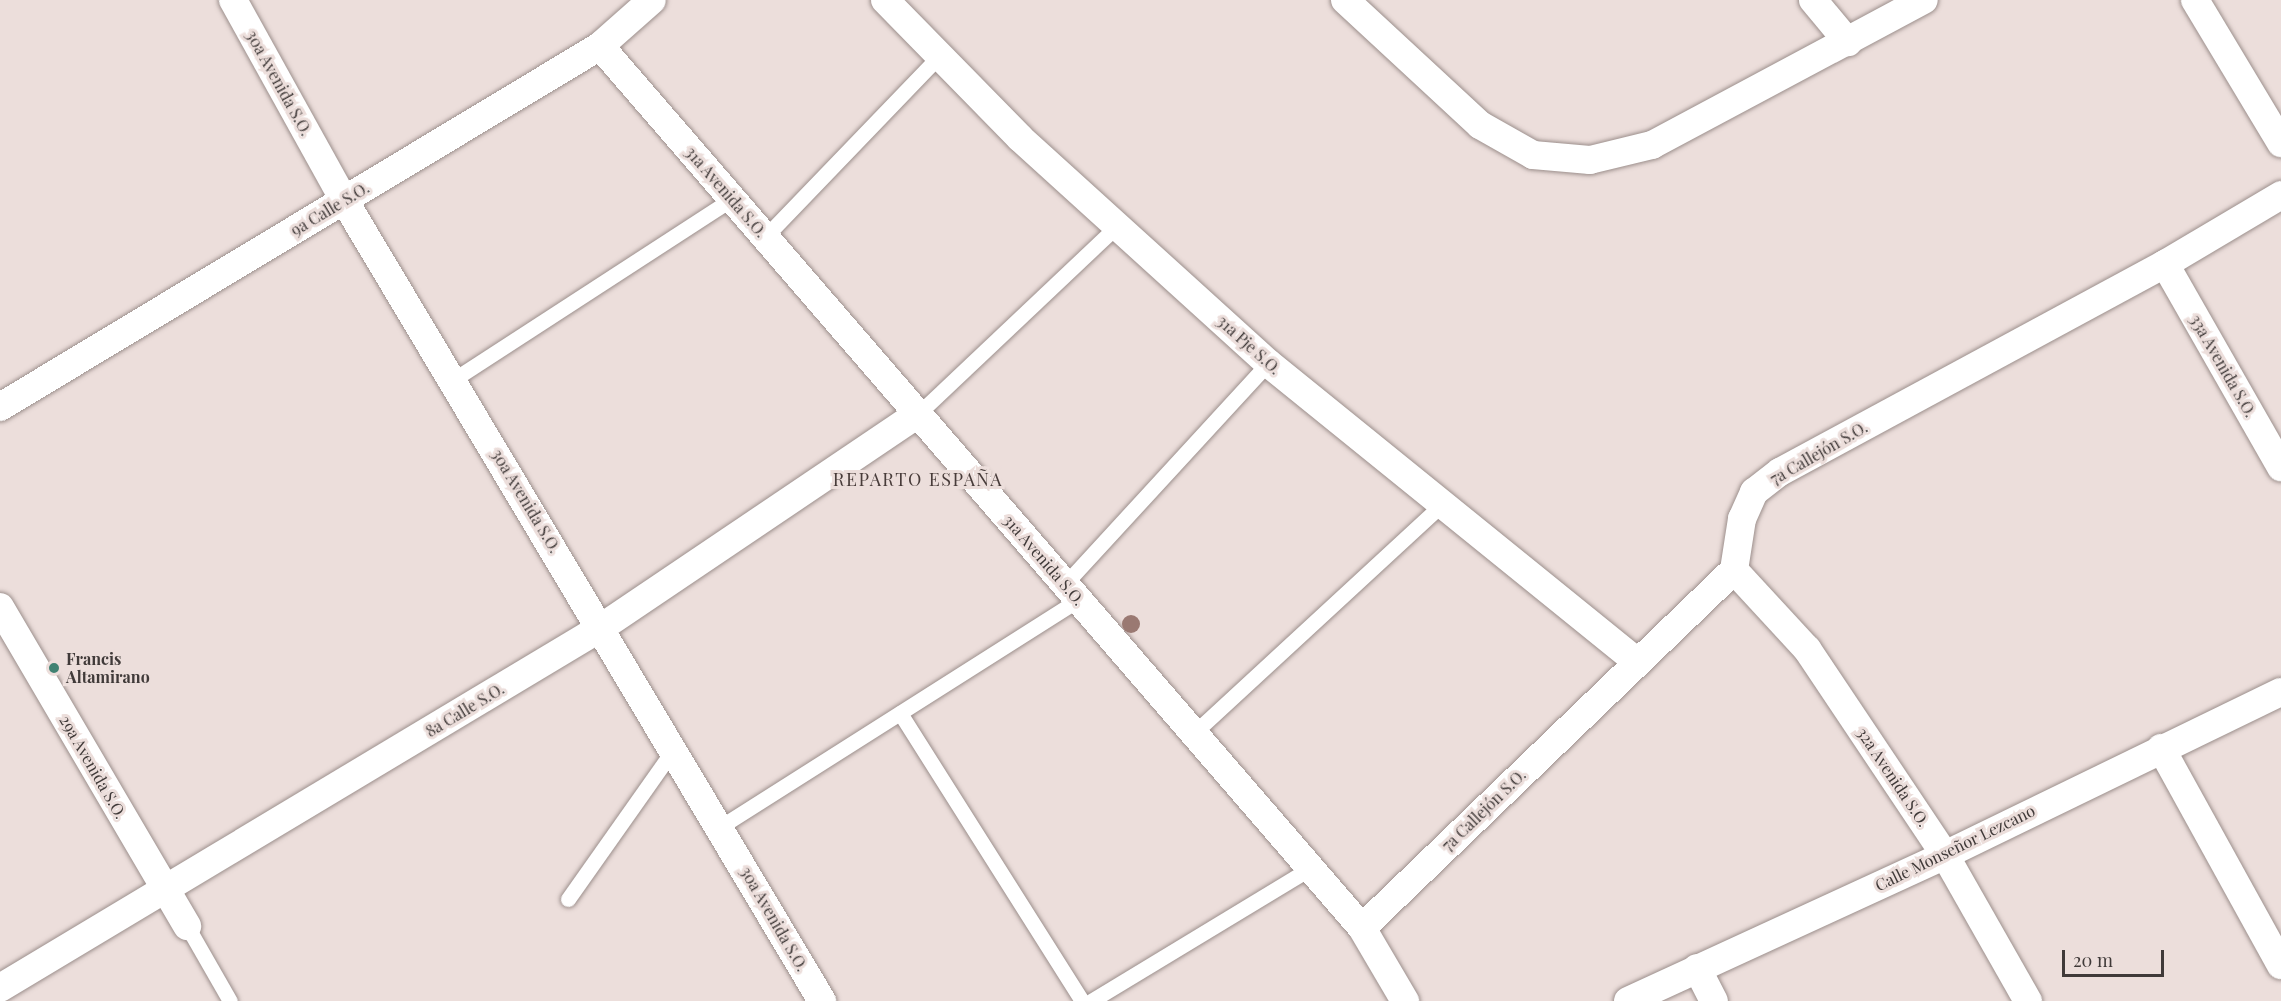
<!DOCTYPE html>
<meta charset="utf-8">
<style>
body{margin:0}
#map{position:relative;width:2281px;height:1001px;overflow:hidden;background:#ecdedb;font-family:"Playfair Display",serif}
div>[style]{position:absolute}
.roads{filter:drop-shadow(0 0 2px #9c8f8c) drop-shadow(0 0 2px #9c8f8c)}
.lane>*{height:15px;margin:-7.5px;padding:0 7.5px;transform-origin:7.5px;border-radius:7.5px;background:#fff}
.street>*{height:28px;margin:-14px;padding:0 14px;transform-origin:14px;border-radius:14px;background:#fff}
.trees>*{width:18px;height:18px;margin:-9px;border-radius:50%;background:#9a7972}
.dots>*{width:16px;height:16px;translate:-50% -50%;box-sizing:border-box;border:3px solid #ecdedb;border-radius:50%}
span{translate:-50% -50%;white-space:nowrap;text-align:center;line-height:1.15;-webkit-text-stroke:6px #ecdedb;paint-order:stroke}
.street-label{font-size:16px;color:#403a39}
.poi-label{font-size:16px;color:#403a39;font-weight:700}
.left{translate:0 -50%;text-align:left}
.neighbourhood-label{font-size:18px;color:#483c3a;letter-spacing:1.5px}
.scale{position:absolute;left:2062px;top:950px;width:102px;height:27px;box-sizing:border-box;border:3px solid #403a39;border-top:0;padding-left:8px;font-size:18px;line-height:21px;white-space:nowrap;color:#403a39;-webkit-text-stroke:4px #ecdedb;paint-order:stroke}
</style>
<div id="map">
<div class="roads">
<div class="lane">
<div style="left:765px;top:237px;width:252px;rotate:-46.1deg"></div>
<div style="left:453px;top:380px;width:333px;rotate:-33deg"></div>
<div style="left:918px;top:414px;width:274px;rotate:-43.4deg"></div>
<div style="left:1065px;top:584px;width:300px;rotate:-47.4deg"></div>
<div style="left:900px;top:713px;width:341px;rotate:57.7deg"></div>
<div style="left:1194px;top:733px;width:336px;rotate:-42.7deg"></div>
<div style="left:720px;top:827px;width:424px;rotate:-32.4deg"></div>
<div style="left:568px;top:899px;width:184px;rotate:-54.8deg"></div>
<div style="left:187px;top:926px;width:86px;rotate:60.2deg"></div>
<div style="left:1091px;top:1001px;width:257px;rotate:-31.2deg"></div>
</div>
<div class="street">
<div style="left:233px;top:0;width:229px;rotate:61deg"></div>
<div style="left:344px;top:200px;width:933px;rotate:59.17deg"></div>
<div style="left:885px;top:0;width:193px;rotate:45.6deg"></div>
<div style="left:1020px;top:138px;width:335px;rotate:42.2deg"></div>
<div style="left:1268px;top:363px;width:475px;rotate:39deg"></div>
<div style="left:1345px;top:0;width:184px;rotate:42.8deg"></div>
<div style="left:1480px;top:125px;width:61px;rotate:29.5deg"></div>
<div style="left:1533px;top:155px;width:57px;rotate:5deg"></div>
<div style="left:1590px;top:160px;width:64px;rotate:-13.6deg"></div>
<div style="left:1652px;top:145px;width:308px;rotate:-28.1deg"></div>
<div style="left:1813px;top:0;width:55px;rotate:50.2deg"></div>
<div style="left:2195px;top:0;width:167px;rotate:59deg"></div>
<div style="left:600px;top:46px;width:1166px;rotate:49.17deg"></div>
<div style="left:1362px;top:928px;width:85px;rotate:59.5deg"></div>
<div style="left:2165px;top:264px;width:234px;rotate:60.3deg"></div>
<div style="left:0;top:407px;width:700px;rotate:-31.03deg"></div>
<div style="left:600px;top:46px;width:69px;rotate:-41.5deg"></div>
<div style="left:1734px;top:570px;width:108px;rotate:47.3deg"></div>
<div style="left:1807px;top:649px;width:248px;rotate:56.2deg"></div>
<div style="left:1945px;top:855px;width:168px;rotate:60.4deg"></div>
<div style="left:0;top:607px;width:370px;rotate:59.6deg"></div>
<div style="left:2161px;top:748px;width:248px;rotate:61.1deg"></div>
<div style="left:1362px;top:928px;width:516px;rotate:-43.9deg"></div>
<div style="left:1734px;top:570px;width:52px;rotate:-81.1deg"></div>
<div style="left:1742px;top:519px;width:30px;rotate:-66deg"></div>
<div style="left:1754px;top:492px;width:33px;rotate:-38deg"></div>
<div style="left:1780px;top:472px;width:438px;rotate:-28.4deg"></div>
<div style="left:2165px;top:264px;width:135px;rotate:-30.7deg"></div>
<div style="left:1697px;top:968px;width:37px;rotate:63deg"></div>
<div style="left:0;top:988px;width:702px;rotate:-30.95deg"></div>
<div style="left:602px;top:627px;width:381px;rotate:-34deg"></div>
<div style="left:1628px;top:1001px;width:349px;rotate:-24.7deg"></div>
<div style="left:1945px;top:855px;width:373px;rotate:-25.9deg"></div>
</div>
</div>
<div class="trees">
<div style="left:1131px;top:624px"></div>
</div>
<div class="dots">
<div style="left:54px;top:668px;background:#408272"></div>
</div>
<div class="street-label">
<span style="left:279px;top:83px;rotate:61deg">30a Avenida S.O.</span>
<span style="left:726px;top:192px;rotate:49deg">31a Avenida S.O.</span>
<span style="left:330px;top:209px;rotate:-31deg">9a Calle S.O.</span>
<span style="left:1249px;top:345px;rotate:42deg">31a Pje S.O.</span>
<span style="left:2223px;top:366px;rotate:60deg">33a Avenida S.O.</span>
<span style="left:1819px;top:453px;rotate:-30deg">7a Callejón S.O.</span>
<span style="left:526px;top:501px;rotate:59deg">30a Avenida S.O.</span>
<span style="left:1044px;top:560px;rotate:49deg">31a Avenida S.O.</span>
<span style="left:465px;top:710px;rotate:-31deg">8a Calle S.O.</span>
<span style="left:93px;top:767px;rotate:60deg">29a Avenida S.O.</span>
<span style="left:1893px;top:777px;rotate:56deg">32a Avenida S.O.</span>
<span style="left:1484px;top:810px;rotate:-44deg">7a Callejón S.O.</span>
<span style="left:1955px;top:848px;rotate:-26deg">Calle Monseñor Lezcano</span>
<span style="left:774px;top:919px;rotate:60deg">30a Avenida S.O.</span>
</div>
<div class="poi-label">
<span class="left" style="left:66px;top:668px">Francis<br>Altamirano</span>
</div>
<div class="neighbourhood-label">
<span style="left:918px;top:479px">REPARTO ESPAÑA</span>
</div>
<div class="scale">20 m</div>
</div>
